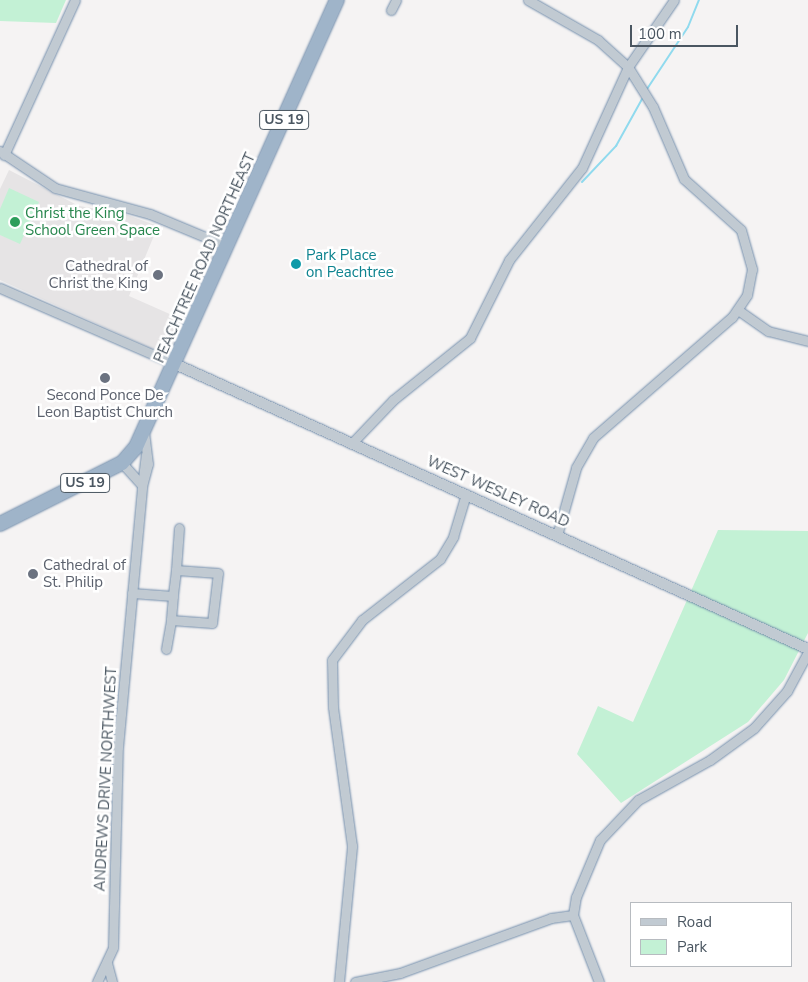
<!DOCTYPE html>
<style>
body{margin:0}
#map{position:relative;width:808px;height:982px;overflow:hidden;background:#f5f3f3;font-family:"Nunito Sans",sans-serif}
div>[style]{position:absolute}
.education>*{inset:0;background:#e6e4e5}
.green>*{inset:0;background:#c3f1d5}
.stream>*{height:2px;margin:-1px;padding:0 1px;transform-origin:1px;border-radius:1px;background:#90daee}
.roads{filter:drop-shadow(0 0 1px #7690ad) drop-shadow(0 0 1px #7690ad)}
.minor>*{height:9px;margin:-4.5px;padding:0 4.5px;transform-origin:4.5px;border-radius:4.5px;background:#c1cad2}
.tertiary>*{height:10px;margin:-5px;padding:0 5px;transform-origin:5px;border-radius:5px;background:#c1cad2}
.trunk>*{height:14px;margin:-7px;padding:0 7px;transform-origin:7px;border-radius:7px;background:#9fb4c9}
.dots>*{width:14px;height:14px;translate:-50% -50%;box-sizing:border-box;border:2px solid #fff;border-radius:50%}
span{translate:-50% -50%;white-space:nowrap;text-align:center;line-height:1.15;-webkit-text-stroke:5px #fff;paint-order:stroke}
.shield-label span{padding:1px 4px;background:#fff;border:1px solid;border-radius:4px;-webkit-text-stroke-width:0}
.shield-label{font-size:14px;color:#4a5661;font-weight:700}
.leisure-label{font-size:15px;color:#27864d}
.left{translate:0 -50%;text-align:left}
.culture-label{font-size:15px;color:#0d838f}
.street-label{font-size:15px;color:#4a5661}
.worship-label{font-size:15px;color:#5b616d}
.right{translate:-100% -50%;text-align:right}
.legend{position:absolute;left:630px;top:902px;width:162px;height:65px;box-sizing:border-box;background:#fff;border:1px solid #b7bbc0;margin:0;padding:6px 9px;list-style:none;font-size:15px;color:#4a5661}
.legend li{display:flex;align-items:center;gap:10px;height:25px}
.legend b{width:25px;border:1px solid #b7bbc0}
.scale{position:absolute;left:630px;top:25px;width:108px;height:22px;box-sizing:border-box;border:2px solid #4a5661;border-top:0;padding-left:6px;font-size:15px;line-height:18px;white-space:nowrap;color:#4a5661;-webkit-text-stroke:4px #fff;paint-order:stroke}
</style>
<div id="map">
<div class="education">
<div style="clip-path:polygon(9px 170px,79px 206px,122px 213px,158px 226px,129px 296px,181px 319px,164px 354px,0 280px,0 189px)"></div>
</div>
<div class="green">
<div style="clip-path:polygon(0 0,66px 0,56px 23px,0 21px)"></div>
<div style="clip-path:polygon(9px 188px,39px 202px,20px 244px,0 235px,0 209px)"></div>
<div style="clip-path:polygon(718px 530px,808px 531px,808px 633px,784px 680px,748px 722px,621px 803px,577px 754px,598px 706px,633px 722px)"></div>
</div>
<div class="stream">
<div style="left:647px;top:89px;width:74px;rotate:-56.5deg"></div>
<div style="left:688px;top:27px;width:29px;rotate:-68deg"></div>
<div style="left:582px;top:182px;width:50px;rotate:-46.6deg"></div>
<div style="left:616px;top:146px;width:54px;rotate:-61deg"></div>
</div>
<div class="roads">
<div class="minor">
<div style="left:528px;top:0;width:81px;rotate:29.7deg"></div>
<div style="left:598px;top:40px;width:40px;rotate:42deg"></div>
<div style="left:628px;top:67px;width:47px;rotate:58deg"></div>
<div style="left:653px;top:107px;width:78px;rotate:66.7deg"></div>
<div style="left:684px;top:179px;width:76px;rotate:41.8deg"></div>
<div style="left:741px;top:230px;width:41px;rotate:74.2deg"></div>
<div style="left:752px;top:269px;width:26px;rotate:101deg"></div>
<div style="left:747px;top:295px;width:27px;rotate:124deg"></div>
<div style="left:732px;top:317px;width:184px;rotate:139deg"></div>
<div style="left:593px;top:438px;width:34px;rotate:120deg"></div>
<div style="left:576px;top:468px;width:70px;rotate:105.8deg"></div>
<div style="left:391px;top:10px;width:11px;rotate:-63deg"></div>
<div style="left:0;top:151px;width:66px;rotate:33.9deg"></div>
<div style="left:55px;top:188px;width:98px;rotate:15.3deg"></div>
<div style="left:150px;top:214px;width:83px;rotate:22.6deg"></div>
<div style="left:4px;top:155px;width:170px;rotate:-65.4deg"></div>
<div style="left:0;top:288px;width:191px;rotate:23.5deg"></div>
<div style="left:738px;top:310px;width:37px;rotate:35deg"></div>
<div style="left:768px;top:331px;width:41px;rotate:14deg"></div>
<div style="left:352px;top:443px;width:59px;rotate:-46.4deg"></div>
<div style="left:393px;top:400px;width:99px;rotate:-38.8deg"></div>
<div style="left:470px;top:338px;width:87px;rotate:-63.4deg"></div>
<div style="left:509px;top:260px;width:117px;rotate:-51.6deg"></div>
<div style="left:582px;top:168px;width:111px;rotate:-65.5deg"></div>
<div style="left:628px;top:67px;width:81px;rotate:-55.5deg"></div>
<div style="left:122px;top:463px;width:30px;rotate:48deg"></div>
<div style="left:142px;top:486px;width:31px;rotate:-83deg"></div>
<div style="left:176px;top:570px;width:42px;rotate:-85.9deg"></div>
<div style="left:132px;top:593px;width:41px;rotate:4.2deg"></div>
<div style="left:173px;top:596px;width:24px;rotate:95deg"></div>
<div style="left:171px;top:620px;width:41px;rotate:4.2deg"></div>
<div style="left:212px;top:623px;width:50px;rotate:-83.2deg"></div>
<div style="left:218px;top:573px;width:42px;rotate:-175.9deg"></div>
<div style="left:176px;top:570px;width:26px;rotate:97deg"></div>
<div style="left:166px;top:649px;width:29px;rotate:-80deg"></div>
<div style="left:107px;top:963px;width:20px;rotate:75deg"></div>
<div style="left:97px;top:982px;width:38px;rotate:-65deg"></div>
<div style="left:113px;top:947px;width:200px;rotate:-88.6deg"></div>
<div style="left:118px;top:747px;width:262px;rotate:-84.7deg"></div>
<div style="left:142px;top:486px;width:23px;rotate:-75deg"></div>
<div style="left:148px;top:464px;width:32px;rotate:-97deg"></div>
<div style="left:339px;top:982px;width:137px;rotate:-84.5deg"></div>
<div style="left:352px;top:846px;width:140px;rotate:-97.8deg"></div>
<div style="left:333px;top:707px;width:47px;rotate:-91.2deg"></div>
<div style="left:332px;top:660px;width:50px;rotate:-53.1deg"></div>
<div style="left:362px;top:620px;width:99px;rotate:-38deg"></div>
<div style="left:440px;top:559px;width:26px;rotate:-59deg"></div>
<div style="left:453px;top:537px;width:45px;rotate:-73.2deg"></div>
<div style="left:355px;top:982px;width:46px;rotate:-11.3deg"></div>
<div style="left:400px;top:973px;width:161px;rotate:-20deg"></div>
<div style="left:551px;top:918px;width:22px;rotate:-8deg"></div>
<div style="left:599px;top:982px;width:72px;rotate:-111.2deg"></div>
<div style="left:573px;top:915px;width:18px;rotate:-81deg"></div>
<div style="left:576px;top:897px;width:62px;rotate:-67.2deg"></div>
<div style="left:600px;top:840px;width:55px;rotate:-46.5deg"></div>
<div style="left:638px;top:800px;width:82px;rotate:-29.1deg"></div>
<div style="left:710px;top:760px;width:54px;rotate:-36deg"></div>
<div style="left:754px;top:728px;width:50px;rotate:-48.3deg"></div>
<div style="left:787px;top:691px;width:44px;rotate:-61.7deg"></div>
</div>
<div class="tertiary">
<div style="left:175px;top:364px;width:694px;rotate:24.24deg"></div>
</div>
<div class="trunk">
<div style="left:0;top:524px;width:136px;rotate:-26.6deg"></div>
<div style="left:122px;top:463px;width:21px;rotate:-49deg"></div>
<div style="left:136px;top:447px;width:490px;rotate:-65.8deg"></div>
</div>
</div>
<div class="dots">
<div style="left:15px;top:222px;background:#2e9e5b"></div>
<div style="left:296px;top:264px;background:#0f9aa8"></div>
<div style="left:158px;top:275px;background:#6b7280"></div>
<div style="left:105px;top:378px;background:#6b7280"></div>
<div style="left:33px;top:574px;background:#6b7280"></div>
</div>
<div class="shield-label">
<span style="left:284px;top:120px">US 19</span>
<span style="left:85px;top:483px">US 19</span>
</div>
<div class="leisure-label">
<span class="left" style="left:25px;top:222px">Christ the King<br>School Green Space</span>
</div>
<div class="culture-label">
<span class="left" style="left:306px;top:264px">Park Place<br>on Peachtree</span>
</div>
<div class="street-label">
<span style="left:205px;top:258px;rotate:-66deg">PEACHTREE ROAD NORTHEAST</span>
<span style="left:498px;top:492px;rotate:24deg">WEST WESLEY ROAD</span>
<span style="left:106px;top:779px;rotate:-87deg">ANDREWS DRIVE NORTHWEST</span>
</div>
<div class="worship-label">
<span class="right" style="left:148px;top:275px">Cathedral of<br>Christ the King</span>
<span style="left:105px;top:404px">Second Ponce De<br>Leon Baptist Church</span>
<span class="left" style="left:43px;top:574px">Cathedral of<br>St. Philip</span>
</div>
<ul class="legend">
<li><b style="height:6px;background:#c1cad2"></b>Road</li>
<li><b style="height:14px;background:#c3f1d5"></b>Park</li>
</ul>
<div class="scale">100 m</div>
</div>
